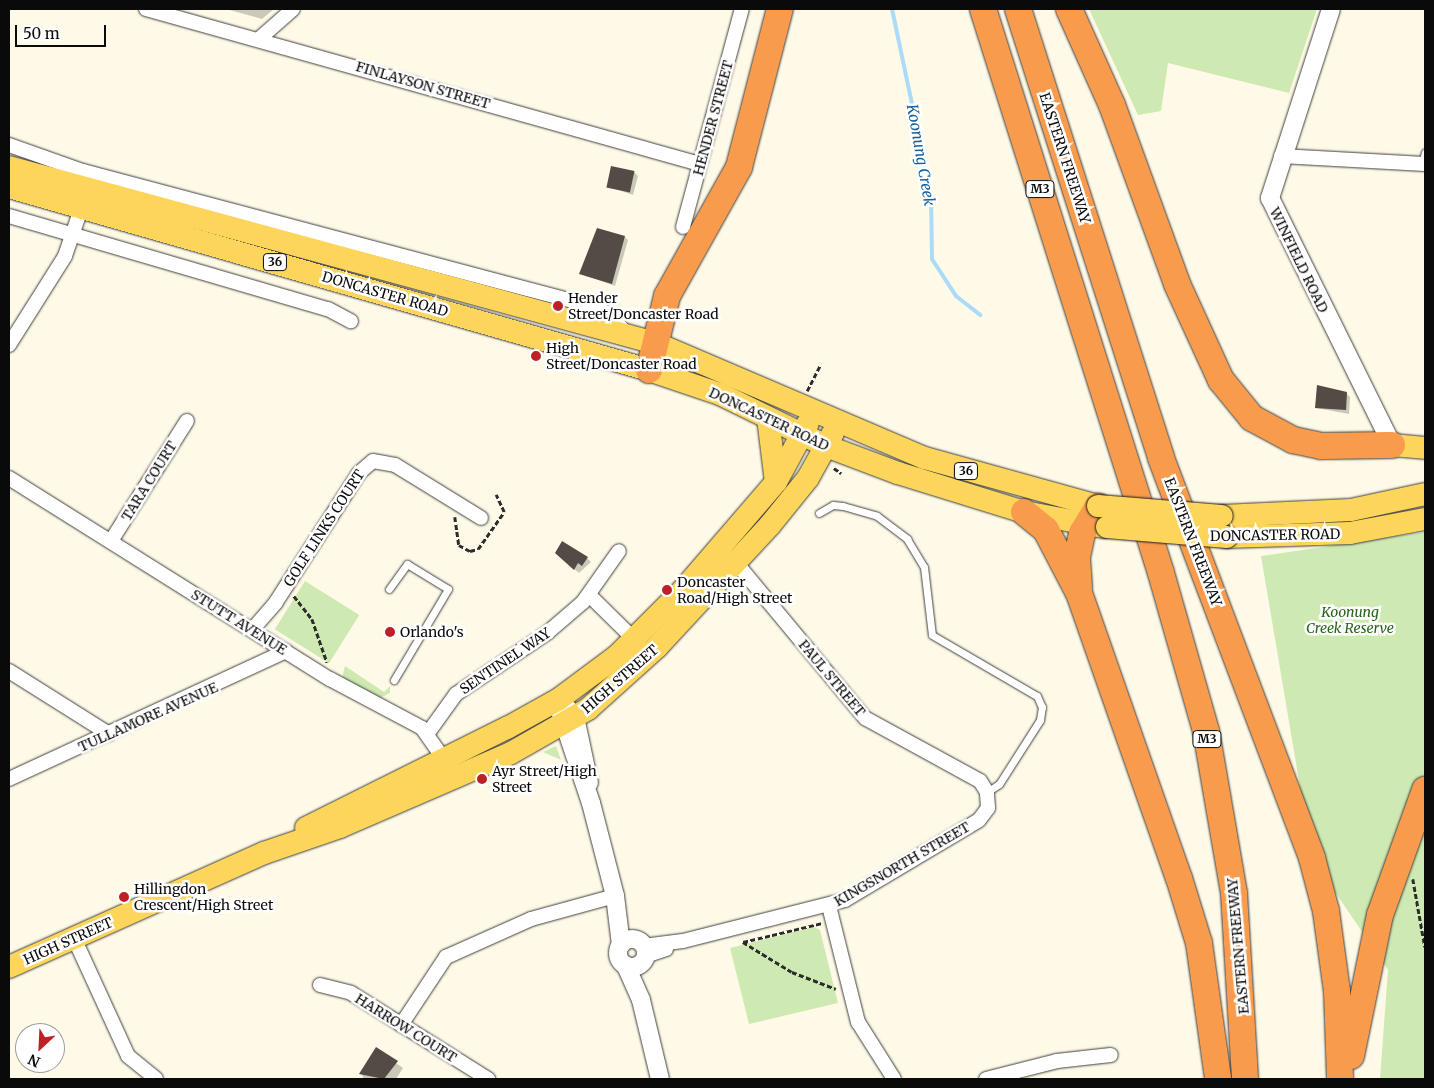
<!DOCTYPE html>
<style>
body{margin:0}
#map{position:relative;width:1434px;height:1088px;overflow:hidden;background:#fffae7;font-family:Merriweather,serif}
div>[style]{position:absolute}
.green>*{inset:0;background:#cee9b1;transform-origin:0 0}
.shadow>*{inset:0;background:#0003}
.stream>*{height:4px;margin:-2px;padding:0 2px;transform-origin:2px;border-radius:2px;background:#abdbf8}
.building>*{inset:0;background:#534b46;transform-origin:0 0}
.path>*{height:2.5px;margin-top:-1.25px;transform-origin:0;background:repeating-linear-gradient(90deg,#2c2c2c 0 5px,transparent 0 7.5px)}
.roads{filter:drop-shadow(0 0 1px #3d3d3d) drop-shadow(0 0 1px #3d3d3d)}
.service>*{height:7px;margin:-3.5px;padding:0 3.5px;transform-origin:3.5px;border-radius:3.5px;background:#fff}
.minor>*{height:14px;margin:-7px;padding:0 7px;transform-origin:7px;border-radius:7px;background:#fff}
.tertiary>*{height:18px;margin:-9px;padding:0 9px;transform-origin:9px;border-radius:9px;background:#fff}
.tertiary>.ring{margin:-9px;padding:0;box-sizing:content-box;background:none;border:18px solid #fff;border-radius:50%}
.primary>*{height:22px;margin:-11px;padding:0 11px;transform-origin:11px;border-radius:11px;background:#fdd55a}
.motorway>*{height:26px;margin:-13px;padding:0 13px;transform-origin:13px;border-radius:13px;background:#f99b4c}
.bridges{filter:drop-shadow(0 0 1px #1b1b1b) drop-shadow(0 0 1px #1b1b1b)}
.primary-bridge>*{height:22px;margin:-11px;padding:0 11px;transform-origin:11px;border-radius:11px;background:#fdd55a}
.dots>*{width:14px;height:14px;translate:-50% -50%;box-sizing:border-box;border:2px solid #fff;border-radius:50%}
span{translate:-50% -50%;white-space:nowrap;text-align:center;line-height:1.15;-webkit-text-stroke:5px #fff;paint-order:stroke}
.shield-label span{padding:1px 4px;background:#fff;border:1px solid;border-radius:4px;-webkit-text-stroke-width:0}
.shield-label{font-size:12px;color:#0a0a0a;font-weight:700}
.street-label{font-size:14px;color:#0a0a0a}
.poi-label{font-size:14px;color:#0a0a0a}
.left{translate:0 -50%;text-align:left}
.park-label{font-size:14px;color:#29621a;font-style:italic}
.water-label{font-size:15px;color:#12609e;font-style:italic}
.frame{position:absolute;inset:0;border:10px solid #0a0a0a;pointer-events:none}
.north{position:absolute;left:15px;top:1023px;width:50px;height:50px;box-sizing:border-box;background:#fff;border:1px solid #9d9d9d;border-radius:50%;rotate:205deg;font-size:14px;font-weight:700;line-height:20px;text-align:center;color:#0a0a0a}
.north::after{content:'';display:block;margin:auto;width:18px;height:22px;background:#bd2027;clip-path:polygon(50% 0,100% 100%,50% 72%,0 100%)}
.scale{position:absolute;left:15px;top:25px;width:91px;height:22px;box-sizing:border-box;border:2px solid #0a0a0a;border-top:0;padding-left:6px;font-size:15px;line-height:18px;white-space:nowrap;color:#0a0a0a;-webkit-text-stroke:4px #fff;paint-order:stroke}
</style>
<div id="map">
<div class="green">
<div style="clip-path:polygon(1089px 9px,1317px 9px,1289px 93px,1168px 63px,1161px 111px,1138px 115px)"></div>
<div style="clip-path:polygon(1425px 532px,1425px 1079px,1380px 1079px,1388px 970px,1312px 858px,1261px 556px)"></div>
<div style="left:305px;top:581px;width:64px;height:57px;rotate:32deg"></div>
<div style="clip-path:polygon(345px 666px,384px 692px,390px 686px,390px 693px,380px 698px,342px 678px)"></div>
<div style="clip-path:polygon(556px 746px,561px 760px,543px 752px)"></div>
<div style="clip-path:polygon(814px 927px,820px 930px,838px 1003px,749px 1024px,730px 948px)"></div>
</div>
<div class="shadow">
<div style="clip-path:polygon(226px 9px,274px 9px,262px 19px)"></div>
<div style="clip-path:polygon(634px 172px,638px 176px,633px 195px,607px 186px)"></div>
<div style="clip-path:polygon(625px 237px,628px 240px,615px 286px,581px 274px)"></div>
<div style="clip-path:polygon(1346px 393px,1350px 397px,1349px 414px,1316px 408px)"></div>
<div style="clip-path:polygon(560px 557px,587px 558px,591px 562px,579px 573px)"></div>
<div style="clip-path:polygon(376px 1049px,403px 1068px,396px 1079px,364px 1079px,361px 1073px)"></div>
</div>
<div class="stream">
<div style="left:892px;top:9px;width:189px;rotate:78.1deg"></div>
<div style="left:931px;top:194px;width:65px;rotate:89.1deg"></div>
<div style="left:932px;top:259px;width:44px;rotate:57deg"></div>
<div style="left:956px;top:296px;width:31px;rotate:38deg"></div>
</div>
<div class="building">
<div style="left:611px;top:166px;width:24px;height:22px;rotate:12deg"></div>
<div style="clip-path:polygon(597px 228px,625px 236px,612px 284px,579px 274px)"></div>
<div style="clip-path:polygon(1317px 385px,1347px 392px,1346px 410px,1315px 408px)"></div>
<div style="clip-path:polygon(562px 541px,588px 557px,582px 566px,578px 563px,574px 570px,555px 553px)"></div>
<div style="clip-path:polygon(376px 1047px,398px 1061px,384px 1079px,359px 1074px)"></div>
</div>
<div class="path">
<div style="left:807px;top:391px;width:30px;rotate:-63deg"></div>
<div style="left:834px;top:468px;width:9px;rotate:36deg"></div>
<div style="left:455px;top:517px;width:28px;rotate:82deg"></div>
<div style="left:459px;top:545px;width:13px;rotate:29deg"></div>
<div style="left:470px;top:551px;width:8px;rotate:-14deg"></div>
<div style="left:478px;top:549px;width:45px;rotate:-54.9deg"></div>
<div style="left:504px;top:512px;width:19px;rotate:-115deg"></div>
<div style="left:294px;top:596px;width:29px;rotate:52deg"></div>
<div style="left:312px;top:619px;width:46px;rotate:70.8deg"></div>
<div style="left:1413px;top:879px;width:69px;rotate:80deg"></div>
<div style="left:743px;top:942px;width:57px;rotate:31.5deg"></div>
<div style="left:792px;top:972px;width:47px;rotate:21.1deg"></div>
<div style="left:743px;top:942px;width:81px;rotate:-13.5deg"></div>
</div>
<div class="roads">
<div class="service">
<div style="left:1422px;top:164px;width:12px;rotate:-76deg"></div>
<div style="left:819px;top:513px;width:16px;rotate:-30deg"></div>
<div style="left:833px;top:505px;width:10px;rotate:6deg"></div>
<div style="left:843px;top:506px;width:35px;rotate:16deg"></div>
<div style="left:877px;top:516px;width:38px;rotate:37deg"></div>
<div style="left:907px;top:539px;width:33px;rotate:59deg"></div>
<div style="left:924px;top:567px;width:68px;rotate:83.3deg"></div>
<div style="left:932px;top:635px;width:121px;rotate:30.2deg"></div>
<div style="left:1037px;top:696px;width:12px;rotate:66deg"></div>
<div style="left:1042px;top:707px;width:13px;rotate:99deg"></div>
<div style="left:1040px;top:720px;width:76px;rotate:122.6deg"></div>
<div style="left:999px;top:784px;width:14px;rotate:146deg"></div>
<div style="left:389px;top:589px;width:31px;rotate:-54deg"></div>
<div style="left:407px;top:564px;width:48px;rotate:31.4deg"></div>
<div style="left:448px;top:589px;width:106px;rotate:120.7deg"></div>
</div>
<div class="minor">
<div style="left:146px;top:9px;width:575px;rotate:15.63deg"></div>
<div style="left:259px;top:39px;width:45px;rotate:-41.4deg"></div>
<div style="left:9px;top:145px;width:78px;rotate:19.4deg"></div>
<div style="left:83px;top:171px;width:526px;rotate:14.88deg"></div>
<div style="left:591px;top:306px;width:22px;rotate:24deg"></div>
<div style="left:611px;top:315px;width:26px;rotate:51deg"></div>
<div style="left:1281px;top:156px;width:144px;rotate:3.2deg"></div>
<div style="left:9px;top:216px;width:332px;rotate:16.3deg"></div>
<div style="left:328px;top:309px;width:26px;rotate:28deg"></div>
<div style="left:683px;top:227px;width:226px;rotate:-74.9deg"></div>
<div style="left:9px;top:345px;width:105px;rotate:-57.8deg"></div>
<div style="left:65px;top:256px;width:50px;rotate:-71.2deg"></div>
<div style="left:9px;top:478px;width:379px;rotate:32.1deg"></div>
<div style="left:330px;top:679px;width:104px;rotate:28deg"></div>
<div style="left:422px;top:728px;width:45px;rotate:54.9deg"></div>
<div style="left:111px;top:541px;width:142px;rotate:-57.7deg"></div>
<div style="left:589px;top:595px;width:69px;rotate:44.4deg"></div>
<div style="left:252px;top:630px;width:37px;rotate:-49deg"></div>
<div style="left:276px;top:602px;width:153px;rotate:-57.2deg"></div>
<div style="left:359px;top:473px;width:18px;rotate:-41deg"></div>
<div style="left:373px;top:461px;width:22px;rotate:10deg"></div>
<div style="left:395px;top:465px;width:101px;rotate:31.6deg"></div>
<div style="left:9px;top:671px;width:118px;rotate:32.2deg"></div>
<div style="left:428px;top:733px;width:48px;rotate:-54.3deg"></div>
<div style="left:456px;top:694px;width:110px;rotate:-33.8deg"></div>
<div style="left:547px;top:633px;width:48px;rotate:-40.7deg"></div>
<div style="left:583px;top:602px;width:62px;rotate:-54.8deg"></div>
<div style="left:9px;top:779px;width:305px;rotate:-24.8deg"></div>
<div style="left:829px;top:906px;width:120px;rotate:76deg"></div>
<div style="left:858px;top:1022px;width:67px;rotate:57.7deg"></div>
<div style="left:74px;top:938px;width:130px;rotate:65.4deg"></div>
<div style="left:128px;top:1056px;width:36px;rotate:39deg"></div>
<div style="left:643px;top:946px;width:40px;rotate:-7.1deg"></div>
<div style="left:683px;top:941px;width:167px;rotate:-14.2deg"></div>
<div style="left:845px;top:900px;width:156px;rotate:-30.8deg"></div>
<div style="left:979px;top:820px;width:15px;rotate:-53deg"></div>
<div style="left:988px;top:808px;width:16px;rotate:-94deg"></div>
<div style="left:987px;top:792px;width:13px;rotate:-122deg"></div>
<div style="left:980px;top:781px;width:131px;rotate:-151.3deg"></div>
<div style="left:865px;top:718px;width:208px;rotate:-129.7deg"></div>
<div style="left:645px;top:956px;width:22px;rotate:-18deg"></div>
<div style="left:320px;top:985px;width:32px;rotate:14deg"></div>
<div style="left:351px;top:993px;width:162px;rotate:32.1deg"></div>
<div style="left:401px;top:1025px;width:82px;rotate:-56.5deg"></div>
<div style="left:446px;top:957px;width:93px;rotate:-24.1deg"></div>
<div style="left:531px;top:919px;width:87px;rotate:-15.3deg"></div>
<div style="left:986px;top:1079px;width:73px;rotate:-14.2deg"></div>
<div style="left:1057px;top:1061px;width:54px;rotate:-6.3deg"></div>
</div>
<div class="tertiary">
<div style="left:1331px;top:9px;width:199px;rotate:107.9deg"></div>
<div style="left:1270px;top:198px;width:275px;rotate:63.7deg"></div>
<div style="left:567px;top:708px;width:12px;rotate:48deg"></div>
<div style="left:575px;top:717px;width:67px;rotate:78deg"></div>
<div style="left:560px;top:711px;width:97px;rotate:71.4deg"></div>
<div style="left:591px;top:803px;width:96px;rotate:75.5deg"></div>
<div style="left:615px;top:896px;width:49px;rotate:83deg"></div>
<div class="ring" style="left:618px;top:939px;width:10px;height:10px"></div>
<div style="left:626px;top:966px;width:37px;rotate:66deg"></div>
<div style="left:641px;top:1000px;width:81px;rotate:76.5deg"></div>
</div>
<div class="primary">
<div style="left:9px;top:167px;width:670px;rotate:15.24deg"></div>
<div style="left:655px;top:343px;width:293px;rotate:23.1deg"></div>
<div style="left:925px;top:458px;width:180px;rotate:15.5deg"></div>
<div style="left:9px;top:187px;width:666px;rotate:15.96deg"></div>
<div style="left:649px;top:370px;width:75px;rotate:18.7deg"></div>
<div style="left:720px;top:394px;width:118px;rotate:26.1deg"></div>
<div style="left:826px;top:446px;width:77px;rotate:20.6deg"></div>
<div style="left:898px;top:473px;width:132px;rotate:17.2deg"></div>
<div style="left:1024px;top:512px;width:81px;rotate:10.6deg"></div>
<div style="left:768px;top:418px;width:64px;rotate:82.9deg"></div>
<div style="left:1392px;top:445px;width:33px;rotate:5deg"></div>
<div style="left:1222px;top:516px;width:129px;rotate:-2.7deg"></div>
<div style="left:1351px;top:510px;width:76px;rotate:-12.2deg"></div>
<div style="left:1227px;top:537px;width:123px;rotate:-1.9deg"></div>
<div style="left:1350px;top:533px;width:76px;rotate:-10.6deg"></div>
<div style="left:306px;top:828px;width:225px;rotate:-26.5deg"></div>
<div style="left:507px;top:728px;width:60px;rotate:-29.1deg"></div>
<div style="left:559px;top:699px;width:72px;rotate:-36.6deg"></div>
<div style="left:617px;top:656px;width:95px;rotate:-45deg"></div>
<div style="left:684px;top:589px;width:141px;rotate:-49.3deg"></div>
<div style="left:776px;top:482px;width:67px;rotate:-61.5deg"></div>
<div style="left:9px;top:967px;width:279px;rotate:-24.1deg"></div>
<div style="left:264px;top:853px;width:80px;rotate:-18.9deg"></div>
<div style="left:340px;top:827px;width:186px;rotate:-23.4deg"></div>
<div style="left:511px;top:753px;width:89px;rotate:-29.7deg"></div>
<div style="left:588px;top:709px;width:93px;rotate:-41.9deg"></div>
<div style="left:657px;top:647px;width:166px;rotate:-47.2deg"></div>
<div style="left:770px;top:525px;width:60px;rotate:-51deg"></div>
<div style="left:808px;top:478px;width:51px;rotate:-60.9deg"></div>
</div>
<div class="motorway">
<div style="left:983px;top:9px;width:591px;rotate:72.48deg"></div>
<div style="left:1161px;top:573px;width:164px;rotate:74.1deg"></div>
<div style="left:1206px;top:731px;width:164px;rotate:80.2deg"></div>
<div style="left:1234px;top:893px;width:186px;rotate:86.6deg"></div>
<div style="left:1018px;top:9px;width:471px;rotate:72.3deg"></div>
<div style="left:1161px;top:458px;width:428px;rotate:69.3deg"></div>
<div style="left:1312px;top:858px;width:55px;rotate:75.2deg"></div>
<div style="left:1326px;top:911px;width:81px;rotate:82.2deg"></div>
<div style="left:1337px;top:991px;width:88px;rotate:88deg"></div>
<div style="left:1069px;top:9px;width:105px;rotate:65.9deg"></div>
<div style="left:1112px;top:105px;width:190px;rotate:70deg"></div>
<div style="left:1177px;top:284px;width:106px;rotate:65.4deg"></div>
<div style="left:1221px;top:380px;width:49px;rotate:50.8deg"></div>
<div style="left:1252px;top:418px;width:47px;rotate:28.2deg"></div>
<div style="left:1293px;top:440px;width:29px;rotate:12deg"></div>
<div style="left:1321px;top:446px;width:71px;rotate:-0.8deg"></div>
<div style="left:649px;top:370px;width:76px;rotate:-76.3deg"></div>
<div style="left:667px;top:296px;width:148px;rotate:-60.8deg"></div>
<div style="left:739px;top:167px;width:163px;rotate:-75.5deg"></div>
<div style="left:1024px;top:512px;width:28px;rotate:39deg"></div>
<div style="left:1046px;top:530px;width:71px;rotate:62.4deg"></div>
<div style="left:1079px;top:593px;width:302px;rotate:70.7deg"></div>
<div style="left:1179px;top:878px;width:68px;rotate:72.9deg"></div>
<div style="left:1199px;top:943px;width:137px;rotate:82deg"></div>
<div style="left:1079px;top:587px;width:30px;rotate:-94deg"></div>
<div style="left:1077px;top:557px;width:25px;rotate:-78deg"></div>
<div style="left:1082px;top:533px;width:31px;rotate:-59deg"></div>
<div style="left:1351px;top:1056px;width:144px;rotate:-78.4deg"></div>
<div style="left:1380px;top:915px;width:133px;rotate:-70.2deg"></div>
</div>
</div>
<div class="bridges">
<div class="primary-bridge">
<div style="left:1098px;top:506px;width:124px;rotate:4.6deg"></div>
<div style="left:1107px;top:527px;width:120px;rotate:4.8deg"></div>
</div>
</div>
<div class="dots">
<div style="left:558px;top:306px;background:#bd2027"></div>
<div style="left:536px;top:356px;background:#bd2027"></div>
<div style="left:667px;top:590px;background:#bd2027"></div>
<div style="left:390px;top:632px;background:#bd2027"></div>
<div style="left:482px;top:779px;background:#bd2027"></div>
<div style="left:124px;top:897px;background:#bd2027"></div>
</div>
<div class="shield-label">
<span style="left:1040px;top:189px">M3</span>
<span style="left:275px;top:262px">36</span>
<span style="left:966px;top:471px">36</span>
<span style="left:1207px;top:739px">M3</span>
</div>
<div class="street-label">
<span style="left:423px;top:85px;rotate:16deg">FINLAYSON STREET</span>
<span style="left:713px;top:118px;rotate:-75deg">HENDER STREET</span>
<span style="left:1065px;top:158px;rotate:72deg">EASTERN FREEWAY</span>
<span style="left:1299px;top:260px;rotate:64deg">WINFIELD ROAD</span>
<span style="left:385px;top:294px;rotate:16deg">DONCASTER ROAD</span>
<span style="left:769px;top:419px;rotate:25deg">DONCASTER ROAD</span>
<span style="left:149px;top:481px;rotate:-58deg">TARA COURT</span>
<span style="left:324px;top:528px;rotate:-57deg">GOLF LINKS COURT</span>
<span style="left:1275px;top:535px;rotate:-1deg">DONCASTER ROAD</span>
<span style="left:1193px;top:542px;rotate:69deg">EASTERN FREEWAY</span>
<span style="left:239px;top:622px;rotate:32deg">STUTT AVENUE</span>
<span style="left:505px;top:661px;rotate:-34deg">SENTINEL WAY</span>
<span style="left:832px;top:678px;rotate:50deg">PAUL STREET</span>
<span style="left:620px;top:679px;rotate:-41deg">HIGH STREET</span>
<span style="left:148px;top:717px;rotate:-24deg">TULLAMORE AVENUE</span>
<span style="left:902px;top:864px;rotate:-30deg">KINGSNORTH STREET</span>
<span style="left:68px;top:941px;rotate:-24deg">HIGH STREET</span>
<span style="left:1238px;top:946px;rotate:-95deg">EASTERN FREEWAY</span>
<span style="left:406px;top:1028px;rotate:32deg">HARROW COURT</span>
</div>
<div class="poi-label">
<span class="left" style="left:568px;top:306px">Hender<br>Street/Doncaster Road</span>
<span class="left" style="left:546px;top:356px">High<br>Street/Doncaster Road</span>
<span class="left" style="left:677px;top:590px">Doncaster<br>Road/High Street</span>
<span class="left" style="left:400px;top:632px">Orlando's</span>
<span class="left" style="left:492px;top:779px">Ayr Street/High<br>Street</span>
<span class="left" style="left:134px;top:897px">Hillingdon<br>Crescent/High Street</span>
</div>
<div class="park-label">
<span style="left:1350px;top:620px">Koonung<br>Creek Reserve</span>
</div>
<div class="water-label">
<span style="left:921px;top:155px;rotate:80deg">Koonung Creek</span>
</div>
<div class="frame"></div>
<div class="north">N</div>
<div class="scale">50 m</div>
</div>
